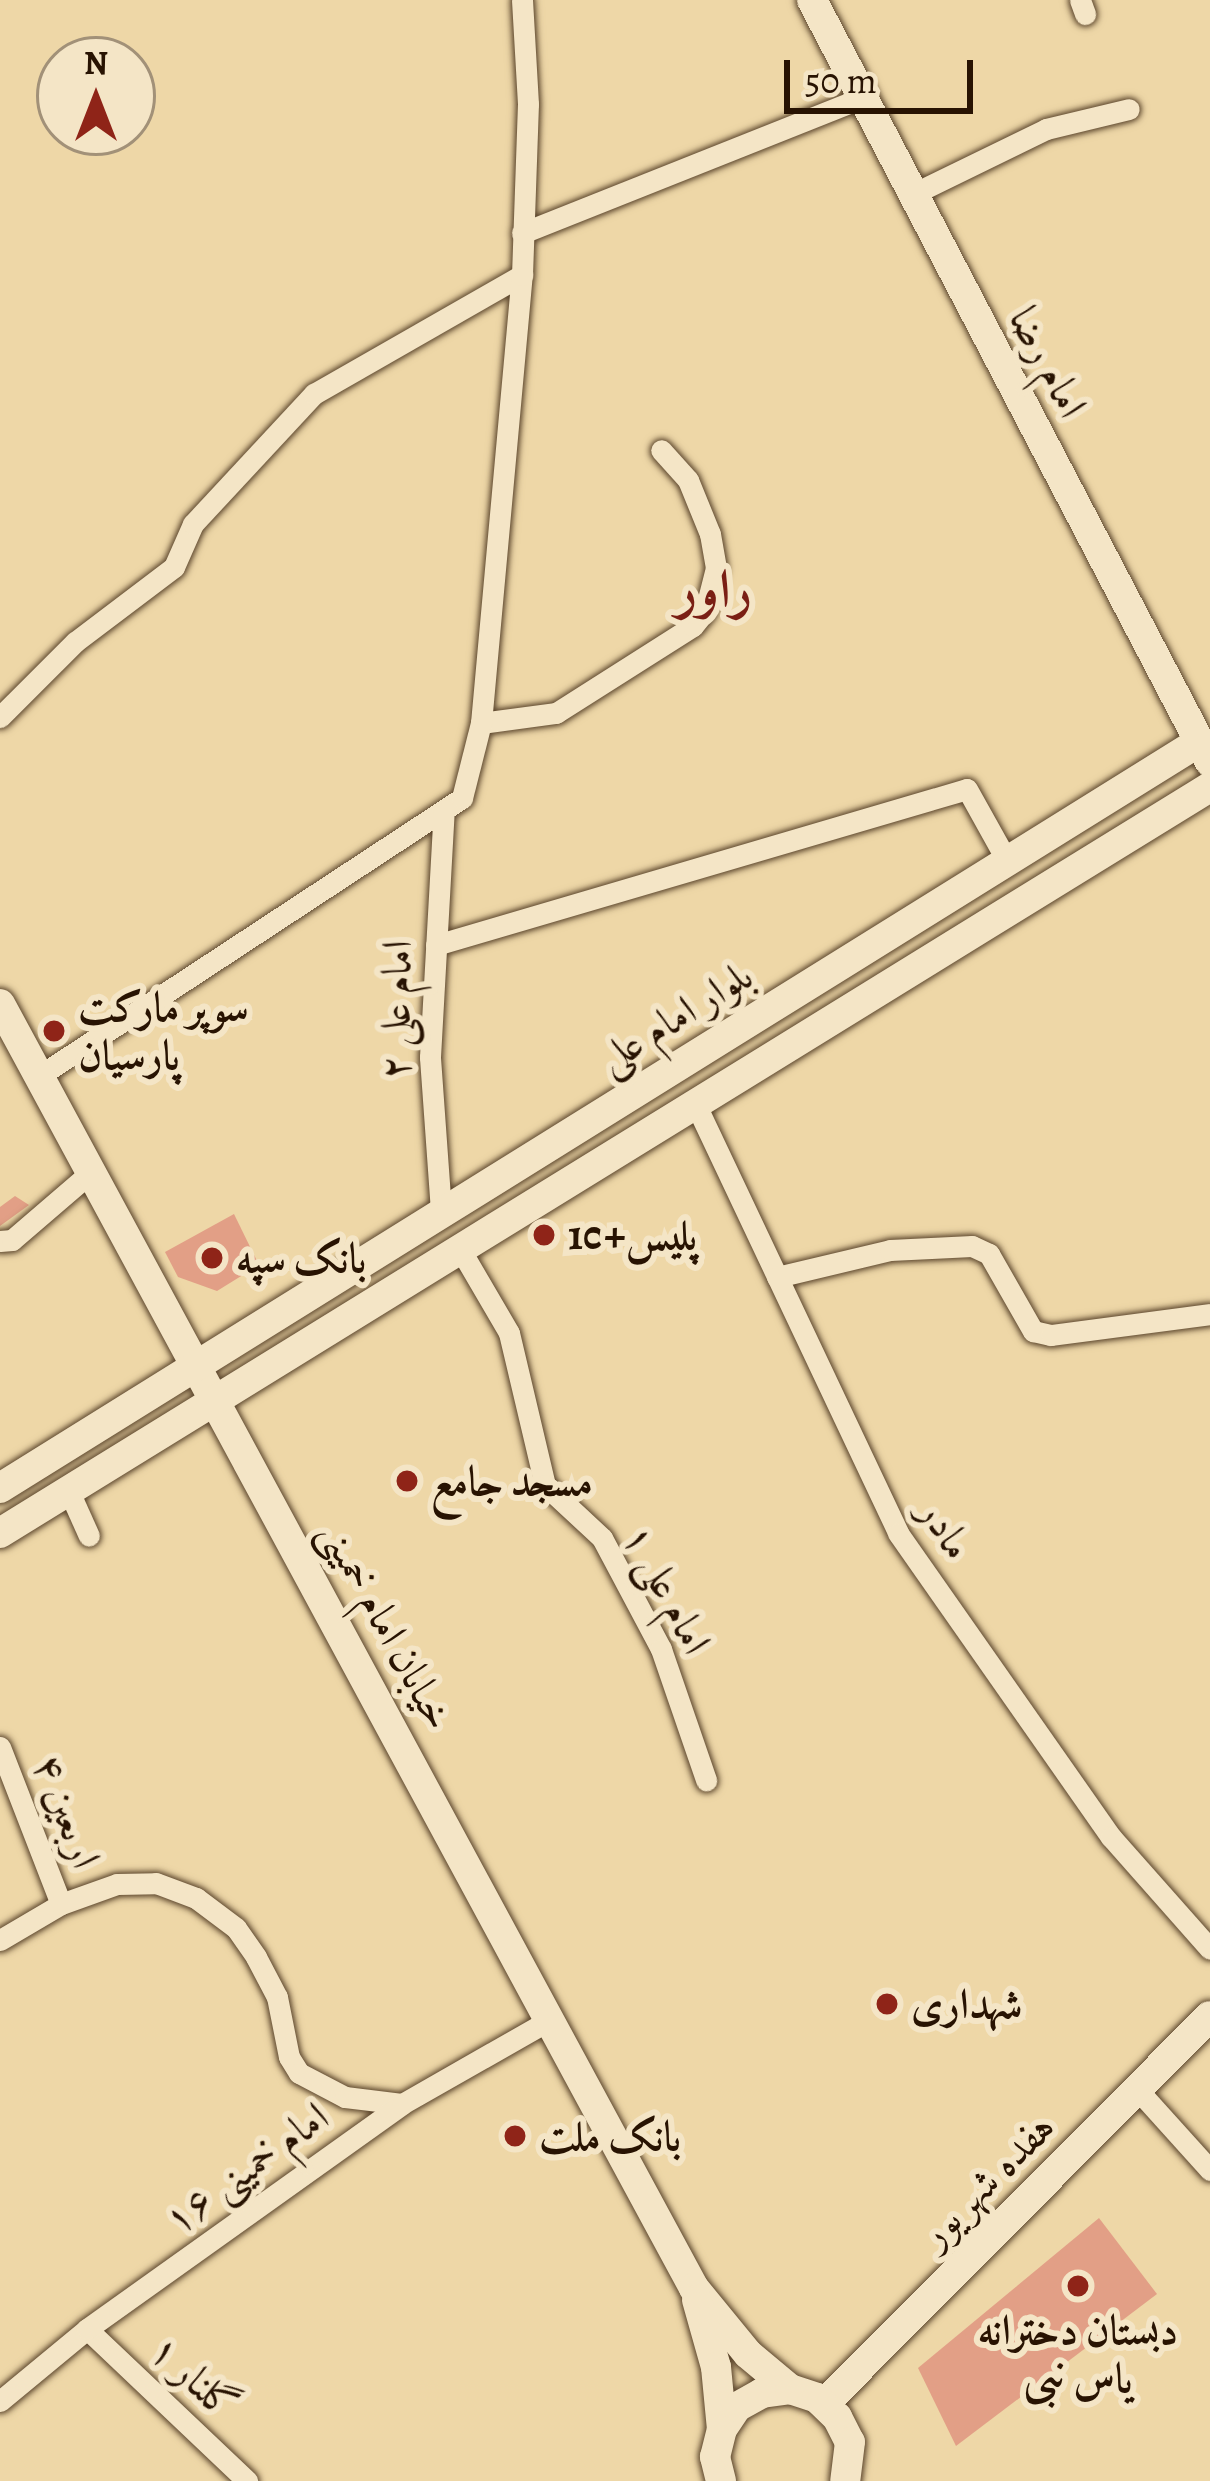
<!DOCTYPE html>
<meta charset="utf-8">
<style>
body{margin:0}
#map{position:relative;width:1210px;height:2481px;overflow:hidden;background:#eed7a7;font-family:Alegreya,Amiri,serif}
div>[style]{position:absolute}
.building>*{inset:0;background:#e29f86}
.roads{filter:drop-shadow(0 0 3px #5a442b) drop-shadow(0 0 3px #5a442b)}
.street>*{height:21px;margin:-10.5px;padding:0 10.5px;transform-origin:10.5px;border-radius:10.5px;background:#f4e5c6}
.secondary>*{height:30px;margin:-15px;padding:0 15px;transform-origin:15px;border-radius:15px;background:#f4e5c6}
.dots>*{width:33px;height:33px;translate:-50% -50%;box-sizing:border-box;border:6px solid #f4e5c6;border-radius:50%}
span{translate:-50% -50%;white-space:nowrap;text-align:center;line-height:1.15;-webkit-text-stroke:12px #f4e5c6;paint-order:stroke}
.street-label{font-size:42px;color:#281302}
.poi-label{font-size:42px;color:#281302;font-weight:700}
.left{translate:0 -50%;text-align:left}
.district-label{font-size:54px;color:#7a1f14;font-weight:700}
.north{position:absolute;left:36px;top:36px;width:120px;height:120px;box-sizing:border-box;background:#f4e5c6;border:3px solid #a29178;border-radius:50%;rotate:0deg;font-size:33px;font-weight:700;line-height:48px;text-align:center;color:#281302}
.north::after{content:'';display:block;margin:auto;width:42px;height:54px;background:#8f2418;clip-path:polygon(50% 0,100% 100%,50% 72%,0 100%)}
.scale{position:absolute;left:784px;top:60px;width:189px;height:54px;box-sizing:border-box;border:6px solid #281302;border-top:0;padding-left:15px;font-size:36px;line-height:42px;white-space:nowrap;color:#281302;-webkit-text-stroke:9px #f4e5c6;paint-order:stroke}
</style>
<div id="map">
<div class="building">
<div style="clip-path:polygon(15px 1196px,29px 1205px,0 1226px,0 1207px)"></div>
<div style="clip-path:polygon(234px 1214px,259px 1265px,217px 1291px,178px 1277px,165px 1252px)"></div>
<div style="clip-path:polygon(1099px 2218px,1157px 2294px,956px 2446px,918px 2368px)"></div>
</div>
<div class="roads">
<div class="street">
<div style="left:1080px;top:0;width:15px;rotate:70deg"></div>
<div style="left:913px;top:194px;width:148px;rotate:-26deg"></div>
<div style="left:1046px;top:129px;width:85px;rotate:-13.5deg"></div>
<div style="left:522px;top:233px;width:367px;rotate:-21.7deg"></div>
<div style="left:0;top:717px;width:106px;rotate:-45deg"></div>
<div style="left:75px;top:642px;width:124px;rotate:-37.1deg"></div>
<div style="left:174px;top:567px;width:47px;rotate:-66.2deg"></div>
<div style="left:193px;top:524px;width:178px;rotate:-47.1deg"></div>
<div style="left:314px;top:394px;width:240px;rotate:-29.8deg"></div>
<div style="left:481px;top:723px;width:76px;rotate:-7.6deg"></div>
<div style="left:556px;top:713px;width:162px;rotate:-32.4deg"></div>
<div style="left:693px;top:626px;width:19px;rotate:-51deg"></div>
<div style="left:705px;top:611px;width:44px;rotate:-75.7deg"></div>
<div style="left:716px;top:568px;width:35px;rotate:-100deg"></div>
<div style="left:710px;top:534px;width:58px;rotate:-112.2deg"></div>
<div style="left:688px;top:480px;width:40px;rotate:-132deg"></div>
<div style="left:436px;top:945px;width:553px;rotate:-16.37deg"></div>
<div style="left:967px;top:789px;width:82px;rotate:60.9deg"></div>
<div style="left:39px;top:1076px;width:506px;rotate:-33.31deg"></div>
<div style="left:462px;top:798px;width:77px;rotate:-75.8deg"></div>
<div style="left:481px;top:723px;width:450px;rotate:-84.8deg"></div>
<div style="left:522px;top:275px;width:171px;rotate:-88deg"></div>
<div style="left:528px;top:104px;width:104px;rotate:-93.3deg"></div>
<div style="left:695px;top:1103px;width:476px;rotate:64.7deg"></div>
<div style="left:898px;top:1533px;width:371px;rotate:55deg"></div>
<div style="left:1111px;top:1837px;width:149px;rotate:48.5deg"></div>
<div style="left:441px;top:1211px;width:154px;rotate:-94.1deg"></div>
<div style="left:430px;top:1057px;width:247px;rotate:-86.8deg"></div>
<div style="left:0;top:1241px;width:12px;rotate:-5deg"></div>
<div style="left:12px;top:1240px;width:104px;rotate:-40.7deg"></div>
<div style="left:460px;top:1249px;width:97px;rotate:59.7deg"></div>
<div style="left:509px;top:1333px;width:156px;rotate:76.7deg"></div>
<div style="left:545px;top:1485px;width:78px;rotate:42.9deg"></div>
<div style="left:602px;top:1538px;width:126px;rotate:62deg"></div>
<div style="left:661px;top:1649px;width:139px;rotate:71deg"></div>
<div style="left:777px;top:1277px;width:116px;rotate:-13.4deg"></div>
<div style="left:890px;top:1250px;width:82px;rotate:-2.8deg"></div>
<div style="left:972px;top:1246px;width:19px;rotate:25deg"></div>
<div style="left:989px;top:1254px;width:89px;rotate:60.3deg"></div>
<div style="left:1033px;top:1331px;width:18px;rotate:13deg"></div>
<div style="left:1051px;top:1335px;width:160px;rotate:-7.5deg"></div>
<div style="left:68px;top:1489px;width:51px;rotate:65.9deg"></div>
<div style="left:0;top:1747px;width:168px;rotate:68.8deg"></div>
<div style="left:0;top:1940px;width:71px;rotate:-30.5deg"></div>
<div style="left:61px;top:1904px;width:59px;rotate:-19.7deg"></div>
<div style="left:117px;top:1884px;width:39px;rotate:-1deg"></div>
<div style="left:156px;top:1883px;width:43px;rotate:20.6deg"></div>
<div style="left:196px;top:1898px;width:50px;rotate:36.9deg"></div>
<div style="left:236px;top:1928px;width:35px;rotate:55deg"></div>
<div style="left:256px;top:1957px;width:45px;rotate:62.3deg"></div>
<div style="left:277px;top:1997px;width:61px;rotate:78.7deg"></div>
<div style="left:289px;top:2057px;width:19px;rotate:58deg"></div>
<div style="left:299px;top:2073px;width:52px;rotate:27.6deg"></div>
<div style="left:345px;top:2097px;width:57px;rotate:7deg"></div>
<div style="left:1137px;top:2089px;width:109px;rotate:48deg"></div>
<div style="left:87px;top:2329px;width:221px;rotate:43.5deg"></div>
<div style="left:0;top:2401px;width:113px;rotate:-39.6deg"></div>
<div style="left:87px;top:2329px;width:387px;rotate:-35.5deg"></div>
<div style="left:402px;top:2104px;width:172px;rotate:-29.7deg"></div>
</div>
<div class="secondary">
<div style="left:812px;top:0;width:860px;rotate:62.42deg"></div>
<div style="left:0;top:1004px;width:1460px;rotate:61.61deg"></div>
<div style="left:694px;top:2288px;width:85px;rotate:50.7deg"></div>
<div style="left:748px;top:2354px;width:55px;rotate:39.8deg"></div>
<div style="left:0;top:1488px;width:1412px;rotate:-31.89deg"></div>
<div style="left:0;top:1533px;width:1421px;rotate:-31.66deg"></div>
<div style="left:697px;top:2300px;width:70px;rotate:74.2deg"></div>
<div style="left:716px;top:2367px;width:62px;rotate:84.5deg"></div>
<div style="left:824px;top:2404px;width:547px;rotate:-45.15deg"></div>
<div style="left:721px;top:2481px;width:25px;rotate:-104deg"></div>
<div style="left:715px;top:2457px;width:29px;rotate:-76deg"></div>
<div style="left:722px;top:2429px;width:27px;rotate:-56deg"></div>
<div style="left:737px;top:2407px;width:29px;rotate:-29deg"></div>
<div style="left:762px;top:2393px;width:28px;rotate:-8deg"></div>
<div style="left:790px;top:2389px;width:28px;rotate:18deg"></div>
<div style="left:817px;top:2398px;width:28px;rotate:44deg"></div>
<div style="left:837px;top:2417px;width:28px;rotate:63deg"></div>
<div style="left:850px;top:2442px;width:39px;rotate:97deg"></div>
</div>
</div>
<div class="dots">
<div style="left:54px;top:1031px;background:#8f2418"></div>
<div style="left:544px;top:1235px;background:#8f2418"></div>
<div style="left:212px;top:1258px;background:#8f2418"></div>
<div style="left:407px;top:1481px;background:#8f2418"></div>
<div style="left:887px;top:2004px;background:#8f2418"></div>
<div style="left:515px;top:2136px;background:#8f2418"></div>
<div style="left:1078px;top:2286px;background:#8f2418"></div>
</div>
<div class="street-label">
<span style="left:1048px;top:362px;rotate:62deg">امام رضا</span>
<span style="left:396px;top:1010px;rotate:-89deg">امام علی ۲</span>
<span style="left:675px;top:1017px;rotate:-32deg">بلوار امام علی</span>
<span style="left:946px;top:1529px;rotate:58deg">مادر</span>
<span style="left:667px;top:1589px;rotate:62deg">امام علی ۱</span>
<span style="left:387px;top:1625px;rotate:61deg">خیابان امام خمینی</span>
<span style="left:67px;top:1811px;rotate:69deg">اربعین ۴</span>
<span style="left:246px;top:2168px;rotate:-36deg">امام خمینی ۱۶</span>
<span style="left:987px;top:2180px;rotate:-45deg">هفده شهریور</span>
<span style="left:194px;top:2377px;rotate:43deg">گلنار ۱</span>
</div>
<div class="poi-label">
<span class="left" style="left:78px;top:1031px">سوپر مارکت<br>پارسیان</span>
<span class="left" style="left:568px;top:1235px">پلیس+10</span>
<span class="left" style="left:236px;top:1258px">بانک سپه</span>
<span class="left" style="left:431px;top:1481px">مسجد جامع</span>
<span class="left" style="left:911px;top:2004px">شهداری</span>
<span class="left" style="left:539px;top:2136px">بانک ملت</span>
<span style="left:1078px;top:2354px">دبستان دخترانه<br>یاس نبی</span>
</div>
<div class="district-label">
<span style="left:714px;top:589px">راور</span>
</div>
<div class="north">N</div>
<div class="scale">50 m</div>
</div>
